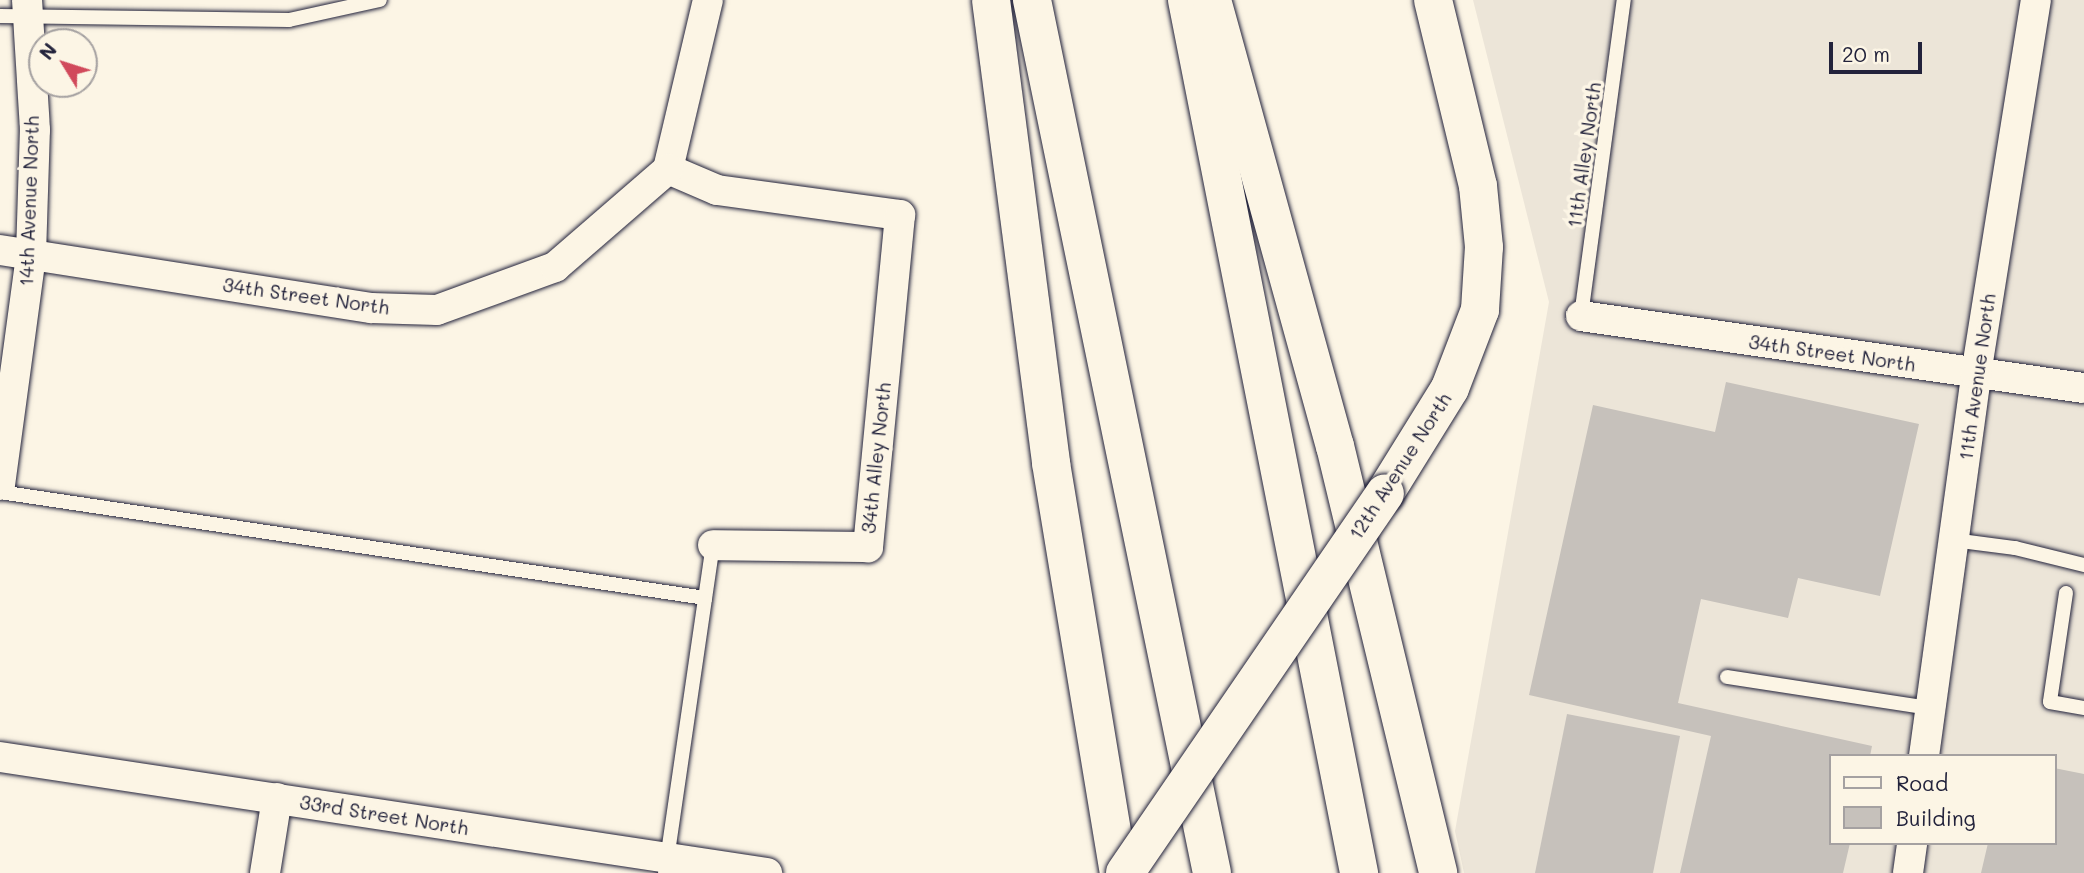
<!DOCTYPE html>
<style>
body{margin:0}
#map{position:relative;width:2084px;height:873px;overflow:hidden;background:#fcf5e5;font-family:Mali,sans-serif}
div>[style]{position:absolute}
.built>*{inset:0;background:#ece5d8}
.building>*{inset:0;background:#c6c1bb}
.roads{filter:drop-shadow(0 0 2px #22223b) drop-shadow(0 0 2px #22223b)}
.lane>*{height:14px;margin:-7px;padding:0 7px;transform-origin:7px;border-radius:7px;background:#fcf5e5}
.street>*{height:30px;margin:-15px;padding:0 15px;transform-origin:15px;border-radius:15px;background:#fcf5e5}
.secondary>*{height:38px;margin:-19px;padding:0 19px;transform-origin:19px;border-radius:19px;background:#fcf5e5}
.highway>*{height:38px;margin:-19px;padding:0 19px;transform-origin:19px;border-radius:19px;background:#fcf5e5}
.bridges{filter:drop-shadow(0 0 2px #22223b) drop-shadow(0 0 2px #22223b)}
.secondary-bridge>*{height:38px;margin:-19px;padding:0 19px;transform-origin:19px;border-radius:19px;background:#fcf5e5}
span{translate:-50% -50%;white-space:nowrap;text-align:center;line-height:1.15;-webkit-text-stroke:7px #fcf5e5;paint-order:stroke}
.street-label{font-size:19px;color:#22223b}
.legend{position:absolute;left:1829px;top:754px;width:228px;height:91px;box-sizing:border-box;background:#fcf5e5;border:2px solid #a5a1a1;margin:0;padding:9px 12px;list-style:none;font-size:21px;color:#22223b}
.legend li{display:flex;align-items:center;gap:14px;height:35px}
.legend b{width:35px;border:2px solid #a5a1a1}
.north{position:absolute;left:28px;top:28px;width:70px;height:70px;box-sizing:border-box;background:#fcf5e5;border:2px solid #a5a1a1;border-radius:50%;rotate:308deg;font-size:19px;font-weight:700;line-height:28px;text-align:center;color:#22223b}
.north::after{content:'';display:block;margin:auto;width:24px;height:32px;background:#d1495b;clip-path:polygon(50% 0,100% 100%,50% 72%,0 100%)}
.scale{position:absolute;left:1829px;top:42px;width:93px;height:32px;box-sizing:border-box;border:4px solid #22223b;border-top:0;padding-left:9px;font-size:21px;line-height:24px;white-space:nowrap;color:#22223b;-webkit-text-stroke:5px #fcf5e5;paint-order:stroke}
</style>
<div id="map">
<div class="built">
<div style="clip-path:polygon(evenodd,1473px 0,2084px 0,2084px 873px,1464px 873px,1455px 831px,1549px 302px,1473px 0,1830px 756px,2054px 756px,2054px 843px,1830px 843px,1830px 756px)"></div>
</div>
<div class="building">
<div style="clip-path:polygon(1726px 382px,1919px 424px,1880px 596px,1798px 578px,1788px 618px,1701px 599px,1678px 703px,1872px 746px,1870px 756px,1830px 756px,1830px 843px,1850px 843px,1843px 873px,1680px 873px,1711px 736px,1529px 695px,1593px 405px,1715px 432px)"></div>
<div style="clip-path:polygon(1567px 714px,1680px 736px,1653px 873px,1535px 873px)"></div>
<div style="clip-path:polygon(2054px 768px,2084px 774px,2084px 873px,1981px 873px,1988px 843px,2054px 843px)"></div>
</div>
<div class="roads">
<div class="lane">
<div style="left:0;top:16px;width:289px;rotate:0.8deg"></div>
<div style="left:289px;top:20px;width:93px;rotate:-12.4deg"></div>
<div style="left:1581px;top:316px;width:319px;rotate:-82.3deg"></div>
<div style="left:0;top:492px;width:713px;rotate:8.55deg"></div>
<div style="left:1953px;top:540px;width:63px;rotate:7.4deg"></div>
<div style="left:2015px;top:548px;width:71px;rotate:13.8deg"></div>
<div style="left:2066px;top:593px;width:110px;rotate:98.4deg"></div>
<div style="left:2050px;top:702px;width:35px;rotate:10deg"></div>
<div style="left:1727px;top:677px;width:205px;rotate:8.7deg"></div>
<div style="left:665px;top:873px;width:331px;rotate:-81.7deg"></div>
</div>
<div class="street">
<div style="left:668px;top:169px;width:53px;rotate:23.2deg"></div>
<div style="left:717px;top:190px;width:185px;rotate:7.8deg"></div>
<div style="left:900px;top:215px;width:334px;rotate:95.5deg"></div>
<div style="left:868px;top:547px;width:155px;rotate:-179.3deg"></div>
<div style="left:668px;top:169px;width:174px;rotate:-76.7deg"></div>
<div style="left:0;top:250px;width:376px;rotate:8.9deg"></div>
<div style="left:371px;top:308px;width:66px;rotate:1.7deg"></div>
<div style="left:437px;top:310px;width:126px;rotate:-20deg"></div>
<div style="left:555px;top:267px;width:150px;rotate:-40.9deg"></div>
<div style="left:1581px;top:316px;width:508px;rotate:8.15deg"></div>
<div style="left:0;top:485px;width:232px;rotate:-82.3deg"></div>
<div style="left:31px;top:255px;width:125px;rotate:-88.2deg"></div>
<div style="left:35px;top:130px;width:130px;rotate:-93.5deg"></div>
<div style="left:1924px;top:756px;width:386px;rotate:-82.2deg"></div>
<div style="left:1976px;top:374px;width:379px;rotate:-80.9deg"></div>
<div style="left:0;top:757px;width:776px;rotate:8.6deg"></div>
<div style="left:265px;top:873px;width:76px;rotate:-80.9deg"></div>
<div style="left:1908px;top:873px;width:30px;rotate:-82deg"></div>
</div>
<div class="secondary">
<div style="left:1385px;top:493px;width:123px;rotate:-58.2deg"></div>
<div style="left:1450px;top:388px;width:84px;rotate:-69deg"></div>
<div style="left:1480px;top:310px;width:63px;rotate:-86.4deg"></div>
<div style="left:1484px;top:247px;width:61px;rotate:-95.6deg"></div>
<div style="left:1478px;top:186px;width:191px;rotate:-103.6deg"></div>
</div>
<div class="highway">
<div style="left:991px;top:0;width:467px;rotate:82.6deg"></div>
<div style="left:1051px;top:463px;width:416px;rotate:80.6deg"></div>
<div style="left:1032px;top:0;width:891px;rotate:78.35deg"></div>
<div style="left:1187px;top:0;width:890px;rotate:78.85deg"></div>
<div style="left:1212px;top:0;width:463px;rotate:74.6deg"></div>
<div style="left:1335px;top:446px;width:439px;rotate:76.4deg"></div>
</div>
</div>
<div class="bridges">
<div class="secondary-bridge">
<div style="left:1125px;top:873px;width:460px;rotate:-55.6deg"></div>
</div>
</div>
<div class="street-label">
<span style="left:1584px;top:155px;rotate:-82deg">11th Alley North</span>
<span style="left:29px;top:201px;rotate:-88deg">14th Avenue North</span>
<span style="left:306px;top:296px;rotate:8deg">34th Street North</span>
<span style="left:1832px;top:353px;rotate:8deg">34th Street North</span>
<span style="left:1977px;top:377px;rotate:-82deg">11th Avenue North</span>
<span style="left:876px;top:458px;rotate:-84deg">34th Alley North</span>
<span style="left:1400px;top:466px;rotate:-57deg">12th Avenue North</span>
<span style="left:384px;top:815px;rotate:9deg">33rd Street North</span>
</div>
<ul class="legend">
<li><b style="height:9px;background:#fcf5e5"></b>Road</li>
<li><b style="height:19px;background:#c6c1bb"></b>Building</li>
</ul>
<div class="north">N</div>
<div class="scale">20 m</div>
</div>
